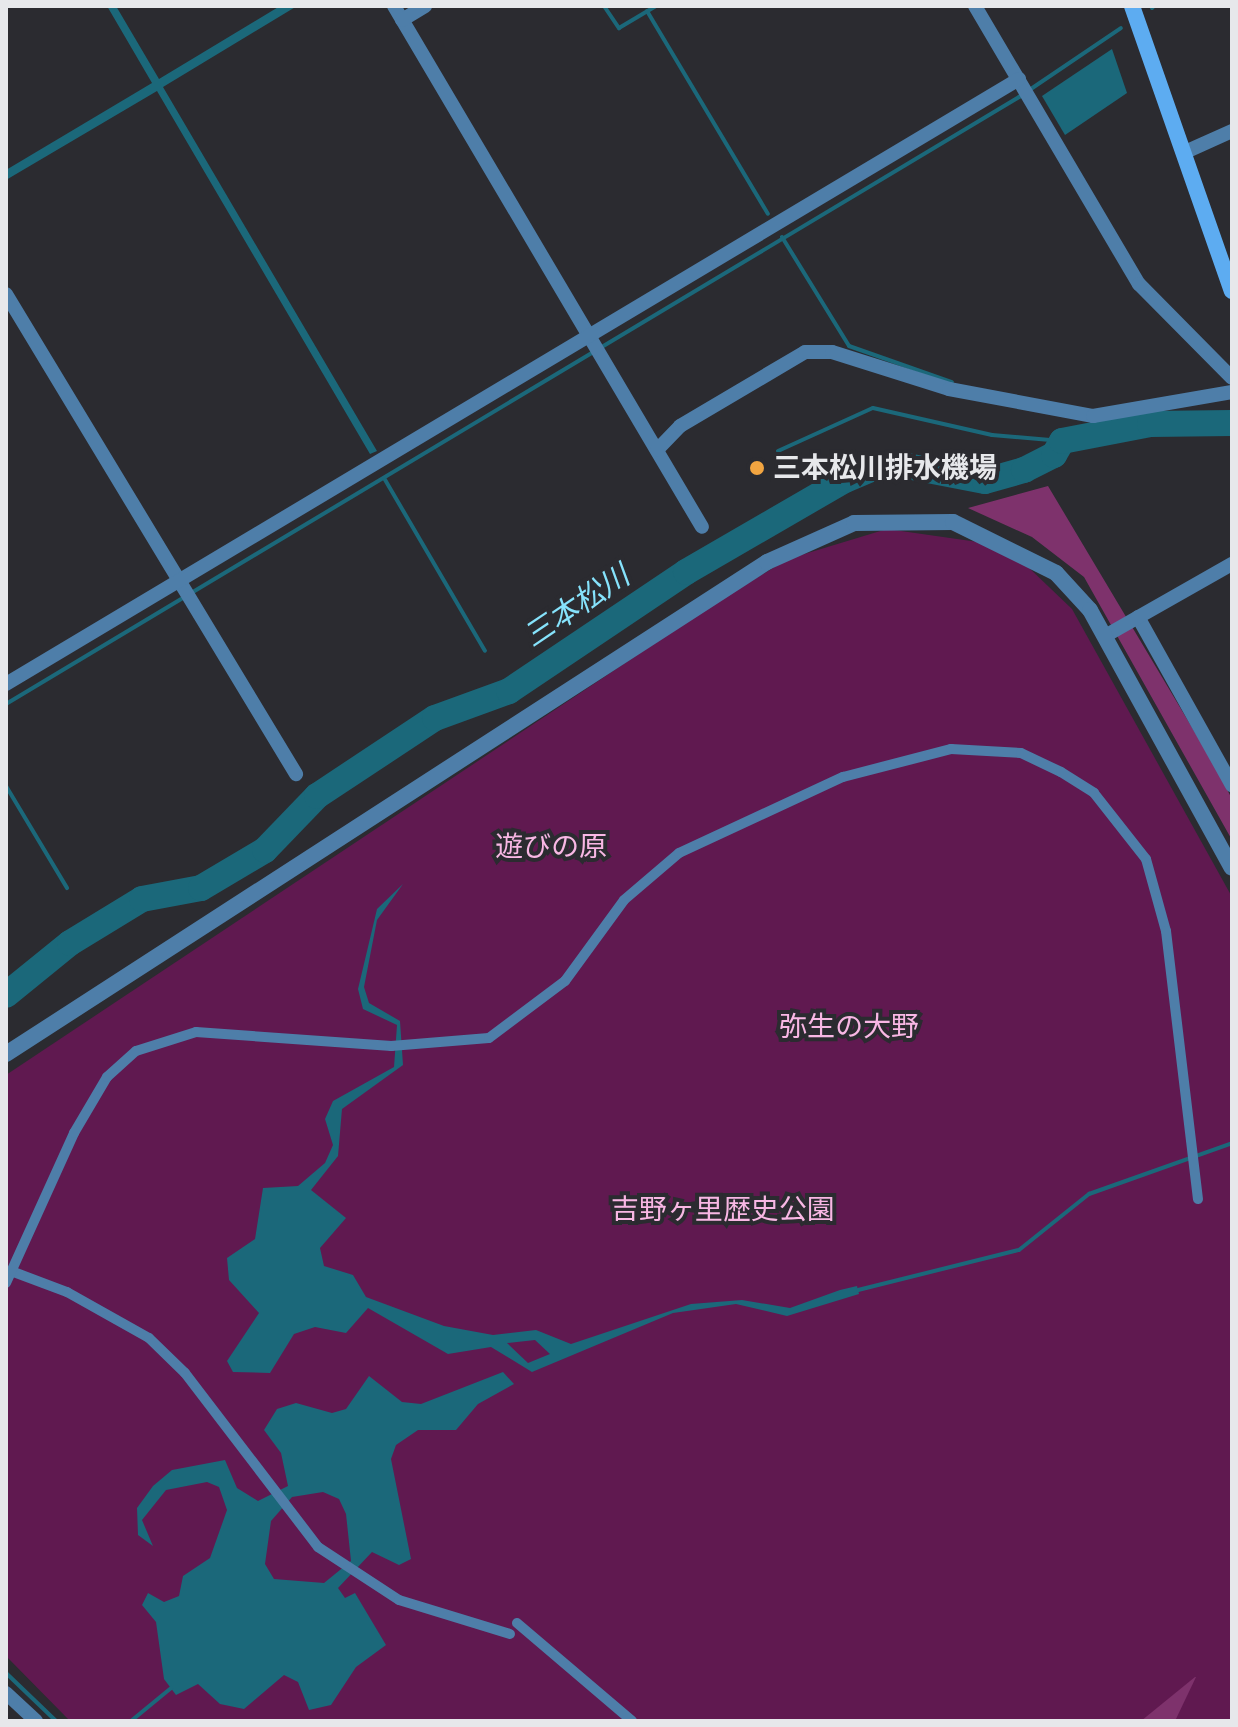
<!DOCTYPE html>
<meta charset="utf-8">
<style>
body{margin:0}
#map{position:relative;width:1238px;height:1727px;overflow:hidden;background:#2b2b30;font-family:Signika,"Noto Sans JP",sans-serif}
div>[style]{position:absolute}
.green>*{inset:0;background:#601950}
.forest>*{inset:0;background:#7e326c}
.water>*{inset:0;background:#1b687a}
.stream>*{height:4px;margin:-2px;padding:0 2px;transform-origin:2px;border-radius:2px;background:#1b687a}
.river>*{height:26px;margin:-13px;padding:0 13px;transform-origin:13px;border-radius:13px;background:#1b687a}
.pedestrian>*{height:10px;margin:-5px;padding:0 5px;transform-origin:5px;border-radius:5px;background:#4e7ea9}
.minor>*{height:14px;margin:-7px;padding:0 7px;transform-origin:7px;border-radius:7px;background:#4e7ea9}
.tertiary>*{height:16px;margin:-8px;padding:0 8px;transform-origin:8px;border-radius:8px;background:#4e7ea9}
.secondary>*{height:16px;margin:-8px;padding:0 8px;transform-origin:8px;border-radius:8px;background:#5dacf1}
.dots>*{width:22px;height:22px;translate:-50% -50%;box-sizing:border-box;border:4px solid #2b2b30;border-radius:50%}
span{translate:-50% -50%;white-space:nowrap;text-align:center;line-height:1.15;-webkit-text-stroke:8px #2b2b30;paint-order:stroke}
.poi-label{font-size:28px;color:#e7e8eb;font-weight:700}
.left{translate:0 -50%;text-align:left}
.park-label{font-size:28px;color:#f8b7e4}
.water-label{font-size:30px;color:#86e3fc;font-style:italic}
.frame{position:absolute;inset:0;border:8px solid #e7e8eb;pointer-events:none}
</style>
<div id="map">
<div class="green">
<div style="clip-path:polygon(887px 529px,978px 542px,1027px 566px,1072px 609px,1232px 897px,1232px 1721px,70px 1721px,6px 1656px,6px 1075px,717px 602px,788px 559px)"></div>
</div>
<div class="forest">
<div style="clip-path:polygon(1048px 486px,1215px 766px,1232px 799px,1232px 840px,1084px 577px,1032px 537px,968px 508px)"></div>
<div style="clip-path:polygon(1196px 1677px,1175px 1721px,1141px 1721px,1195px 1677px)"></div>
</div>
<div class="water">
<div style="clip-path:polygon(107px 6px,116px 6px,159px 79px,280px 6px,297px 6px,163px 87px,377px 451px,370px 454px,157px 91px,6px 180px,6px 170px,152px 83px)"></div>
<div style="clip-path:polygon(1112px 49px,1127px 93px,1065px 135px,1042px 96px)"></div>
<div style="clip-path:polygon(evenodd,403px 884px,377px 920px,364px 987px,369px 1003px,400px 1021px,403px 1065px,342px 1109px,338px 1156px,311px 1190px,346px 1218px,320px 1248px,324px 1266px,353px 1275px,366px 1297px,444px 1326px,493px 1335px,536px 1330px,571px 1344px,691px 1304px,742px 1300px,790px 1308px,840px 1290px,857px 1286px,859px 1294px,787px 1316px,736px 1304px,673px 1313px,532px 1372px,491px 1347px,448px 1354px,368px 1308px,346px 1333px,315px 1327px,294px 1334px,270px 1373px,233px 1372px,227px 1361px,259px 1313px,229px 1280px,227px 1258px,255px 1239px,263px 1188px,298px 1186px,325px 1163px,333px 1145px,325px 1119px,333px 1101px,394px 1067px,397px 1025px,363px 1009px,358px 989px,377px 909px,403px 884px,535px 1340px,550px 1354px,528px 1363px,507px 1343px,535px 1340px)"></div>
<div style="clip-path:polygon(evenodd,503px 1372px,514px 1384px,478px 1404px,456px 1430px,418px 1430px,396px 1445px,391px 1459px,411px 1559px,399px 1565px,372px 1552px,338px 1588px,345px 1598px,355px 1593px,386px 1645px,356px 1667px,331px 1705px,309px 1710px,298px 1682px,284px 1675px,244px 1709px,220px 1704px,198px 1684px,176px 1695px,164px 1679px,156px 1622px,142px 1605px,148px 1593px,164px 1602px,179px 1596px,183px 1576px,210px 1558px,227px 1510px,219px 1487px,207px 1482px,166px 1490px,142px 1520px,153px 1546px,138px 1535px,137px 1508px,153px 1486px,172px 1470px,225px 1460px,237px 1488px,258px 1501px,288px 1486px,281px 1453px,264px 1430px,277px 1409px,296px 1403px,332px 1413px,346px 1409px,369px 1376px,402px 1402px,421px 1404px,503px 1372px,323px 1492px,339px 1499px,346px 1514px,351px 1561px,324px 1583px,274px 1579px,265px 1564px,271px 1521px,292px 1497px,323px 1492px)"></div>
</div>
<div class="stream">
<div style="left:604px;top:6px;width:27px;rotate:56deg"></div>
<div style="left:619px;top:28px;width:43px;rotate:-30.7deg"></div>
<div style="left:1152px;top:8px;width:3px;rotate:-45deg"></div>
<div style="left:647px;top:11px;width:236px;rotate:59.2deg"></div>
<div style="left:782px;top:237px;width:128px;rotate:58.4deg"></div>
<div style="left:849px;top:346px;width:109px;rotate:19.3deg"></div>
<div style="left:778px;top:451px;width:104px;rotate:-24.4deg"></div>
<div style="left:873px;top:408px;width:122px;rotate:12.8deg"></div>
<div style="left:992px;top:435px;width:70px;rotate:4.9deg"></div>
<div style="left:384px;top:478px;width:200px;rotate:59.7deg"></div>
<div style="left:6px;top:704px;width:1181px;rotate:-30.93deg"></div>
<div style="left:1019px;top:97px;width:123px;rotate:-34.1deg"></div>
<div style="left:6px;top:786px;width:119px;rotate:59.1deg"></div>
<div style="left:858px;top:1290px;width:166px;rotate:-14deg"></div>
<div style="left:1019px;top:1250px;width:90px;rotate:-38.7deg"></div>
<div style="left:1089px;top:1194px;width:152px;rotate:-19.6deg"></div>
<div style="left:6px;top:1673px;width:69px;rotate:43.8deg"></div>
<div style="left:131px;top:1721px;width:52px;rotate:-39.5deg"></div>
</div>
<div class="river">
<div style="left:6px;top:995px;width:82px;rotate:-39.1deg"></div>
<div style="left:70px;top:943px;width:84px;rotate:-31.4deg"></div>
<div style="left:142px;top:899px;width:60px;rotate:-10.6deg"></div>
<div style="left:201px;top:888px;width:74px;rotate:-30.7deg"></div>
<div style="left:265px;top:850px;width:75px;rotate:-46.1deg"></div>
<div style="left:317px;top:796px;width:141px;rotate:-33.5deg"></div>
<div style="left:435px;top:718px;width:79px;rotate:-20deg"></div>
<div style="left:509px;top:691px;width:213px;rotate:-33.9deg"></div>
<div style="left:686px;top:572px;width:184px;rotate:-30.1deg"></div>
<div style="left:845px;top:480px;width:34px;rotate:-23deg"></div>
<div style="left:876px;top:467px;width:31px;rotate:-2deg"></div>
<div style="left:907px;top:466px;width:79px;rotate:10.9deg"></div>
<div style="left:985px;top:481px;width:41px;rotate:-15.8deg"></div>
<div style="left:1024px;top:470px;width:34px;rotate:-27deg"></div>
<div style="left:1054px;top:455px;width:16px;rotate:-60deg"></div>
<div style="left:1062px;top:441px;width:90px;rotate:-10.9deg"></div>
<div style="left:1150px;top:424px;width:82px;rotate:-0.7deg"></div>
</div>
<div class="pedestrian">
<div style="left:11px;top:1271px;width:60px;rotate:20.6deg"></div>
<div style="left:67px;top:1292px;width:94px;rotate:29.3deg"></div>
<div style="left:149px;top:1338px;width:50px;rotate:44.2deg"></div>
<div style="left:185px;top:1373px;width:219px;rotate:52.6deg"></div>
<div style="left:318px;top:1547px;width:97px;rotate:33.2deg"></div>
<div style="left:399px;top:1600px;width:116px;rotate:17deg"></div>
<div style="left:6px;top:1283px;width:165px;rotate:-65.6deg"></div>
<div style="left:74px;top:1133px;width:65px;rotate:-59.5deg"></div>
<div style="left:107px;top:1077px;width:39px;rotate:-42deg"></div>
<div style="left:136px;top:1051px;width:63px;rotate:-17.6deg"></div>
<div style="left:196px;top:1032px;width:196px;rotate:4.1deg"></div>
<div style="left:391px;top:1046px;width:98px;rotate:-4.7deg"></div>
<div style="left:489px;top:1038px;width:95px;rotate:-36.9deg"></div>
<div style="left:565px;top:981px;width:100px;rotate:-53.9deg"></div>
<div style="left:624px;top:900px;width:72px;rotate:-40.5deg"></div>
<div style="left:679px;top:853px;width:181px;rotate:-24.9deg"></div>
<div style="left:843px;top:777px;width:112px;rotate:-14.5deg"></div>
<div style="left:951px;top:749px;width:70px;rotate:3.3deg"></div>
<div style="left:1021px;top:753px;width:44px;rotate:25.4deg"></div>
<div style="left:1061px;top:772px;width:39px;rotate:32deg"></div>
<div style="left:1094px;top:793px;width:84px;rotate:51.8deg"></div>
<div style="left:1146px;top:859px;width:75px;rotate:74.5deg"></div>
<div style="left:1166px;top:931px;width:270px;rotate:83.2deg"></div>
<div style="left:517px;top:1623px;width:151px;rotate:40.4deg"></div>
</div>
<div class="minor">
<div style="left:394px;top:6px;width:605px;rotate:59.41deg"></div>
<div style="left:975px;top:6px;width:323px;rotate:59.5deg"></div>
<div style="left:1139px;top:284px;width:132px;rotate:45.3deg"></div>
<div style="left:402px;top:20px;width:27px;rotate:-31deg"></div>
<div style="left:1183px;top:153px;width:54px;rotate:-24.2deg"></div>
<div style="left:6px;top:294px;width:561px;rotate:58.86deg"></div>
<div style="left:657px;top:450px;width:33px;rotate:-46deg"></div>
<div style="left:680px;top:426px;width:145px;rotate:-30.6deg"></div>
<div style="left:805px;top:352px;width:27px"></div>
<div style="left:832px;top:352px;width:123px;rotate:17.5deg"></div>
<div style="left:949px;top:389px;width:147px;rotate:10.6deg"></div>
<div style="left:1093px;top:416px;width:141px;rotate:-9.8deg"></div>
<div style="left:1138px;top:617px;width:193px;rotate:60.8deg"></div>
<div style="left:1105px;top:636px;width:146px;rotate:-29.6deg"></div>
<div style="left:6px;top:684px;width:1180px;rotate:-30.85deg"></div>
<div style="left:6px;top:1693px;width:41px;rotate:43deg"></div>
</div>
<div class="tertiary">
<div style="left:6px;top:1054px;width:906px;rotate:-32.88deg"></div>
<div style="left:767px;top:562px;width:95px;rotate:-24.1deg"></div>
<div style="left:854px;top:523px;width:99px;rotate:-0.6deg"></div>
<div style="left:953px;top:522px;width:115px;rotate:26.3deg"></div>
<div style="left:1056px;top:573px;width:50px;rotate:47.4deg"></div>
<div style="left:1090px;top:610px;width:294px;rotate:61.2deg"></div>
</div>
<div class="secondary">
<div style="left:1132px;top:6px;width:302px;rotate:70.7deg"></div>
</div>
<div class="dots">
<div style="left:757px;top:468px;background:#f2a541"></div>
</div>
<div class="poi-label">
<span class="left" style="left:773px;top:468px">三本松川排水機場</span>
</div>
<div class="park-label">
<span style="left:551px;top:847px">遊びの原</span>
<span style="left:849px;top:1027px">弥生の大野</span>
<span style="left:723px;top:1210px">吉野ヶ里歴史公園</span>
</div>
<div class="water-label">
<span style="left:577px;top:607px;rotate:-34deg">三本松川</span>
</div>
<div class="frame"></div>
</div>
